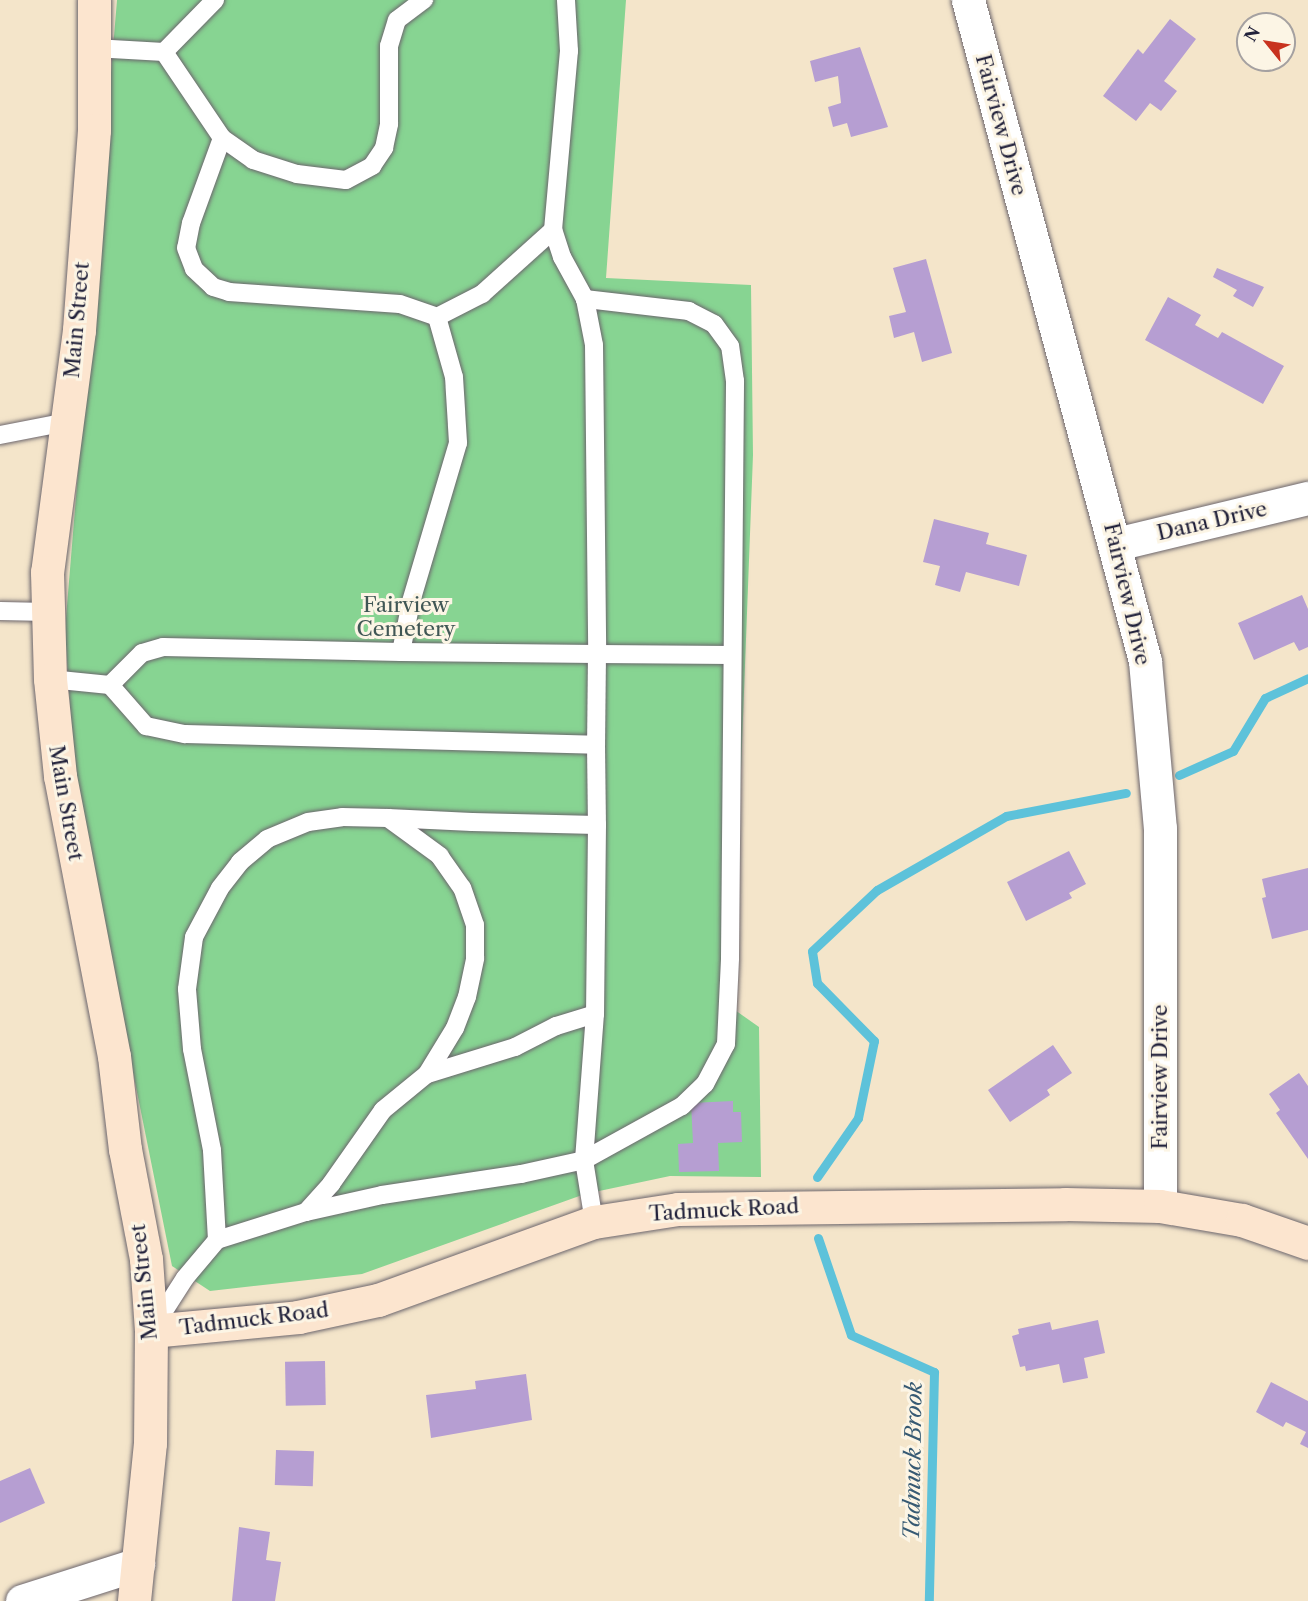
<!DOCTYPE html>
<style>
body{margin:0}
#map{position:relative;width:1308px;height:1601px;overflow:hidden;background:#f4e5ca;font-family:"Libre Caslon Text",serif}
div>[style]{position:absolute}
.green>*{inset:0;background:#87d492}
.stream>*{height:9px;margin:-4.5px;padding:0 4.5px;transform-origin:4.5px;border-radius:4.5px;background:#5dc2da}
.building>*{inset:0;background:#b69ed2;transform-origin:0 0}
.roads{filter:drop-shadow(0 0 2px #6c666d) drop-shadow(0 0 2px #6c666d)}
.lane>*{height:18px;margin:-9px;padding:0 9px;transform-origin:9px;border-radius:9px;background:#fff}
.street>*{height:33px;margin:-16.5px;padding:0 16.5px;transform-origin:16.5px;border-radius:16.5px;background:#fff}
.secondary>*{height:33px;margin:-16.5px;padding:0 16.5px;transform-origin:16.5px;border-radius:16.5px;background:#fce5cf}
span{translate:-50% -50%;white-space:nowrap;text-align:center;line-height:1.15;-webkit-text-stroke:6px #fcf5e5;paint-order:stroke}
.street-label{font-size:21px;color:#22223b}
.park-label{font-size:21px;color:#405755}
.water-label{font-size:22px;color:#375a73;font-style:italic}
.north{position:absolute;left:1236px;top:12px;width:60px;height:60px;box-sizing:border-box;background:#fcf5e5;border:2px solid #a5a1a1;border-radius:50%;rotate:300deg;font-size:16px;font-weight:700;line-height:24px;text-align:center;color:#22223b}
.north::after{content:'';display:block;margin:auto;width:21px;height:27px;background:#c8321e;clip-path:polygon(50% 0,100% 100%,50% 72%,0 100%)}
</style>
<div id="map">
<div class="green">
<div style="clip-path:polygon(117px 0,626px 0,606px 278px,751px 285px,753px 455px,732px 1008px,759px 1027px,761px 1177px,670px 1176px,585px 1194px,362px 1274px,210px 1291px,172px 1266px,75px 784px,65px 630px)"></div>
</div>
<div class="stream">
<div style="left:1179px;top:775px;width:59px;rotate:-24deg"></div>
<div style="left:1233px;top:751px;width:62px;rotate:-58.9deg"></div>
<div style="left:1265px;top:698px;width:47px;rotate:-24.9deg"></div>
<div style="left:817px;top:1177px;width:72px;rotate:-55.2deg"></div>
<div style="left:858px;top:1118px;width:79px;rotate:-78.3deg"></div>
<div style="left:874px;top:1041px;width:81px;rotate:-134.5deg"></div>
<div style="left:817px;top:983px;width:32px;rotate:-99deg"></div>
<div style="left:812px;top:951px;width:89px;rotate:-43.2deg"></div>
<div style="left:877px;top:890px;width:149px;rotate:-29.8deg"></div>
<div style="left:1006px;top:816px;width:122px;rotate:-10.9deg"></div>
<div style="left:818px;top:1238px;width:102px;rotate:71.2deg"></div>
<div style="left:851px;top:1335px;width:91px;rotate:24deg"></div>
<div style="left:934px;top:1372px;width:229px;rotate:91.3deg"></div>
</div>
<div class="building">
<div style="clip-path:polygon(1170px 19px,1196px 39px,1164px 81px,1177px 91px,1161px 111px,1150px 103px,1136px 121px,1103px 96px,1138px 49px,1143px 54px)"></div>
<div style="clip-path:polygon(860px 47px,888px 127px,851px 137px,847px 123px,833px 127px,828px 107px,841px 103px,838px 76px,815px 82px,810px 61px)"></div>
<div style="clip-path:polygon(926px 259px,952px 353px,922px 362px,914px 332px,894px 338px,889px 316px,906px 312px,893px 268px)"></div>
<div style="clip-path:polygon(1217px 268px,1264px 287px,1253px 307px,1233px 296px,1237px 290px,1213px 277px)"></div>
<div style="clip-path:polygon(1168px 297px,1201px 315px,1195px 325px,1218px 338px,1222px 332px,1284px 366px,1263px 404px,1145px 340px)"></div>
<div style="clip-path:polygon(934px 519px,989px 533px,986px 544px,1027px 555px,1019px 586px,966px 572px,960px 592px,935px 585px,940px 566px,923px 562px)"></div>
<div style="clip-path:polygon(1302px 595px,1308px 609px,1308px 647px,1299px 651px,1294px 642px,1254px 660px,1238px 623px)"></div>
<div style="clip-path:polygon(1069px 851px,1086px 884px,1069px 893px,1072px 898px,1026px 921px,1007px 882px)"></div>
<div style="clip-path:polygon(1308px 868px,1308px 930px,1272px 939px,1262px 898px,1266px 897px,1262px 879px)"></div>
<div style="clip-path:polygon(1053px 1045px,1072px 1073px,1047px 1090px,1050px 1095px,1010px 1122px,988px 1090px)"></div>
<div style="clip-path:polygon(1299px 1073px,1308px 1086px,1308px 1159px,1276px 1113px,1280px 1110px,1269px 1094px)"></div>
<div style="clip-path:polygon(733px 1101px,733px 1112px,741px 1112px,742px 1142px,718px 1143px,719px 1171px,679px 1172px,678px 1144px,693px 1143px,691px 1103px)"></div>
<div style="clip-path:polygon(1098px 1320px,1105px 1353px,1084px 1358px,1088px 1378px,1063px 1383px,1059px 1364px,1026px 1371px,1025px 1366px,1020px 1367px,1012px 1336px,1019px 1334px,1018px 1329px,1050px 1322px,1052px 1330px)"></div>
<div style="left:325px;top:1361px;width:44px;height:40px;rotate:89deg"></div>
<div style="clip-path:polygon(526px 1374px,532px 1420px,431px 1438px,426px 1395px,476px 1389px,475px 1381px)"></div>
<div style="clip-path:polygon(1271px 1382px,1308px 1401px,1308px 1448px,1300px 1444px,1306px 1432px,1286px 1422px,1283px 1427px,1256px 1412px)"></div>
<div style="left:276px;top:1450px;width:38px;height:35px;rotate:2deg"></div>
<div style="clip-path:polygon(30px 1468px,45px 1503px,0 1523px,0 1481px)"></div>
<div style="clip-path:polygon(239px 1527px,270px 1532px,266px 1560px,281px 1562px,275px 1601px,232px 1601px)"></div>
</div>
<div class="roads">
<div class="lane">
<div style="left:94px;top:48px;width:70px;rotate:3.3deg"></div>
<div style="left:164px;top:52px;width:104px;rotate:56deg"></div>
<div style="left:222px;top:138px;width:38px;rotate:35deg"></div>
<div style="left:253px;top:160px;width:46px;rotate:17.7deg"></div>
<div style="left:297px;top:174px;width:49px;rotate:7deg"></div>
<div style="left:346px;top:180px;width:30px;rotate:-28deg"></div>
<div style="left:372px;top:166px;width:22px;rotate:-56deg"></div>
<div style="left:384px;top:148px;width:25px;rotate:-78deg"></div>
<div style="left:389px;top:124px;width:78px;rotate:-90deg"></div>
<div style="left:389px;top:46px;width:27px;rotate:-73deg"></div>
<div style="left:397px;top:20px;width:34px;rotate:-37deg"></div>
<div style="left:164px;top:52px;width:73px;rotate:-45.6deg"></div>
<div style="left:222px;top:138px;width:90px;rotate:110deg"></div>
<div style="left:191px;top:223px;width:25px;rotate:101deg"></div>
<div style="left:186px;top:248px;width:22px;rotate:69deg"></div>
<div style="left:194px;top:269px;width:26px;rotate:43deg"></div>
<div style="left:213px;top:287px;width:17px;rotate:17deg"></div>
<div style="left:229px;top:292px;width:171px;rotate:4deg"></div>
<div style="left:400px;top:304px;width:39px;rotate:19deg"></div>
<div style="left:437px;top:317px;width:62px;rotate:74.2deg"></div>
<div style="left:454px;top:377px;width:66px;rotate:86.5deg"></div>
<div style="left:458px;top:443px;width:166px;rotate:106.5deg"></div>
<div style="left:411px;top:602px;width:51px;rotate:101.3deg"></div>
<div style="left:401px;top:652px;width:238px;rotate:-178.8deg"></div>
<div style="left:163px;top:647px;width:22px;rotate:164deg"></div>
<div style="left:142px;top:653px;width:45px;rotate:135deg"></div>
<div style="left:110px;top:685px;width:55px;rotate:48.7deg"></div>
<div style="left:146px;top:726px;width:40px;rotate:12deg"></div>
<div style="left:185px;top:734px;width:411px;rotate:1.5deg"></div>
<div style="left:596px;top:745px;width:80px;rotate:89.3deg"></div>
<div style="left:585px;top:299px;width:47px;rotate:78.9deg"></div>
<div style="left:594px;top:345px;width:309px;rotate:89.4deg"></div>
<div style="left:597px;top:654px;width:135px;rotate:0.4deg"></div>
<div style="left:437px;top:317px;width:51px;rotate:-27.1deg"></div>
<div style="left:482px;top:294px;width:96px;rotate:-42deg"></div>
<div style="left:0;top:435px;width:68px;rotate:-11deg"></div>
<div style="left:0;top:611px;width:48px;rotate:1.2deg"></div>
<div style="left:401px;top:652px;width:196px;rotate:0.6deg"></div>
<div style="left:597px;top:654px;width:91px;rotate:90.6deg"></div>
<div style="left:50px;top:679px;width:60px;rotate:5.7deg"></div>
<div style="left:306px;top:1212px;width:38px;rotate:-48deg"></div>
<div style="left:331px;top:1184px;width:90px;rotate:-54.9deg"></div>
<div style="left:383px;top:1110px;width:57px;rotate:-39.3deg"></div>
<div style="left:594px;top:1222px;width:63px;rotate:-99.2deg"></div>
<div style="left:584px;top:1160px;width:146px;rotate:-85.7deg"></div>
<div style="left:217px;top:1240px;width:90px;rotate:-93.2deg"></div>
<div style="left:212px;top:1150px;width:103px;rotate:-101.2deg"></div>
<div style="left:192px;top:1049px;width:60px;rotate:-94.8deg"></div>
<div style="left:187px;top:989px;width:52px;rotate:-82.3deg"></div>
<div style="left:194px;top:937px;width:55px;rotate:-62deg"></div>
<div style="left:220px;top:888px;width:33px;rotate:-52deg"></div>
<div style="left:240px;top:862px;width:35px;rotate:-40deg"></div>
<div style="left:267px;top:839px;width:44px;rotate:-22.5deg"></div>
<div style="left:308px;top:822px;width:34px;rotate:-8deg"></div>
<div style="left:342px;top:817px;width:46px;rotate:1.2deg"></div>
<div style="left:388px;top:818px;width:84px;rotate:2.7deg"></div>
<div style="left:472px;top:822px;width:125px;rotate:1.4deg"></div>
<div style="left:597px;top:825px;width:189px;rotate:90.6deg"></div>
<div style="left:595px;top:1014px;width:41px;rotate:162.9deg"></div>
<div style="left:556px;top:1026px;width:46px;rotate:152.9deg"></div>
<div style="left:515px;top:1047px;width:92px;rotate:162.9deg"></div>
<div style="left:427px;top:1074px;width:54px;rotate:-58.7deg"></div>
<div style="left:455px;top:1028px;width:33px;rotate:-69deg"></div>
<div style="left:467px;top:997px;width:40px;rotate:-78deg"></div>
<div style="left:475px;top:958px;width:33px;rotate:-90deg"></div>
<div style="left:475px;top:925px;width:39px;rotate:-109deg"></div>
<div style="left:462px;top:888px;width:39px;rotate:-125deg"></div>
<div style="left:440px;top:856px;width:64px;rotate:-143.8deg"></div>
<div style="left:153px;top:1328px;width:59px;rotate:-57.4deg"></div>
<div style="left:185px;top:1278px;width:50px;rotate:-49.9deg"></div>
<div style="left:217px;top:1240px;width:93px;rotate:-17.5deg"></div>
<div style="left:306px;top:1212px;width:78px;rotate:-12.6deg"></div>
<div style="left:382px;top:1195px;width:141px;rotate:-8.6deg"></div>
<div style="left:521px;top:1174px;width:65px;rotate:-12.5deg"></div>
<div style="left:584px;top:1160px;width:112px;rotate:-28.9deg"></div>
<div style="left:682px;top:1106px;width:32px;rotate:-44deg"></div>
<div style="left:705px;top:1084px;width:45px;rotate:-62.3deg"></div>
<div style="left:726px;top:1044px;width:86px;rotate:-87.3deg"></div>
<div style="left:730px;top:958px;width:577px;rotate:-89.5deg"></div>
<div style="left:735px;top:381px;width:35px;rotate:-98deg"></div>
<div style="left:730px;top:346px;width:27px;rotate:-126deg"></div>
<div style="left:714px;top:324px;width:28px;rotate:-153deg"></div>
<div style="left:689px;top:311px;width:105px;rotate:-173.4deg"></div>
<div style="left:585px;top:299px;width:48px;rotate:-118.7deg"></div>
<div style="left:562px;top:257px;width:28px;rotate:-108deg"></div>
<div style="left:553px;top:230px;width:180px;rotate:-84.9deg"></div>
<div style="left:569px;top:51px;width:51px;rotate:-93.4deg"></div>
</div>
<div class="street">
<div style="left:968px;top:0;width:684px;rotate:75.01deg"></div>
<div style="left:1145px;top:661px;width:168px;rotate:84.9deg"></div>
<div style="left:1160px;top:828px;width:378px;rotate:90deg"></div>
<div style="left:1116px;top:544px;width:197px;rotate:-13.5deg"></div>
<div style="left:22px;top:1601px;width:122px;rotate:-17.7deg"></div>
</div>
<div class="secondary">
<div style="left:94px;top:0;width:130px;rotate:90deg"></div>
<div style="left:94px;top:130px;width:201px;rotate:94.3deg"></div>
<div style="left:79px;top:330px;width:244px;rotate:97.5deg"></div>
<div style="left:47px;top:572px;width:107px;rotate:88.4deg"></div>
<div style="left:50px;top:679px;width:98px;rotate:84.1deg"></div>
<div style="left:60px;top:776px;width:285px;rotate:79.1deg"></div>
<div style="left:114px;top:1056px;width:94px;rotate:83.3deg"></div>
<div style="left:125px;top:1149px;width:112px;rotate:79.2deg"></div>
<div style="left:146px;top:1259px;width:72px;rotate:86deg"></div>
<div style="left:151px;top:1331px;width:112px;rotate:90.5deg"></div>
<div style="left:150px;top:1443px;width:159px;rotate:95.8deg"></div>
<div style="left:151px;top:1331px;width:148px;rotate:-5.4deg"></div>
<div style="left:298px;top:1317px;width:82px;rotate:-12deg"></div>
<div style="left:378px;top:1300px;width:230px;rotate:-19.9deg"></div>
<div style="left:594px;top:1222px;width:85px;rotate:-8.8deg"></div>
<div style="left:678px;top:1209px;width:387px;rotate:-0.7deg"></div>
<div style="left:1065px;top:1204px;width:95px;rotate:1.2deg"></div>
<div style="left:1160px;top:1206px;width:83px;rotate:9.7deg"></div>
<div style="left:1242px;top:1220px;width:70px;rotate:19.2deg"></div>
</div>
</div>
<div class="street-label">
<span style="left:1001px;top:125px;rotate:75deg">Fairview Drive</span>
<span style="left:77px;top:320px;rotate:-85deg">Main Street</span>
<span style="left:1212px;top:521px;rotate:-13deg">Dana Drive</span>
<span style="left:1127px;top:594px;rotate:77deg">Fairview Drive</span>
<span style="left:66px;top:803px;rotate:80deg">Main Street</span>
<span style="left:1160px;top:1077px;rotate:-90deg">Fairview Drive</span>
<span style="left:724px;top:1210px;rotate:-3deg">Tadmuck Road</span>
<span style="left:144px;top:1282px;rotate:-96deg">Main Street</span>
<span style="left:254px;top:1319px;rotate:-7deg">Tadmuck Road</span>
</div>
<div class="park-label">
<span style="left:406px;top:617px">Fairview<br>Cemetery</span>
</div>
<div class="water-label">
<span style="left:913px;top:1461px;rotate:-89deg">Tadmuck Brook</span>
</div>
<div class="north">N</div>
</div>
